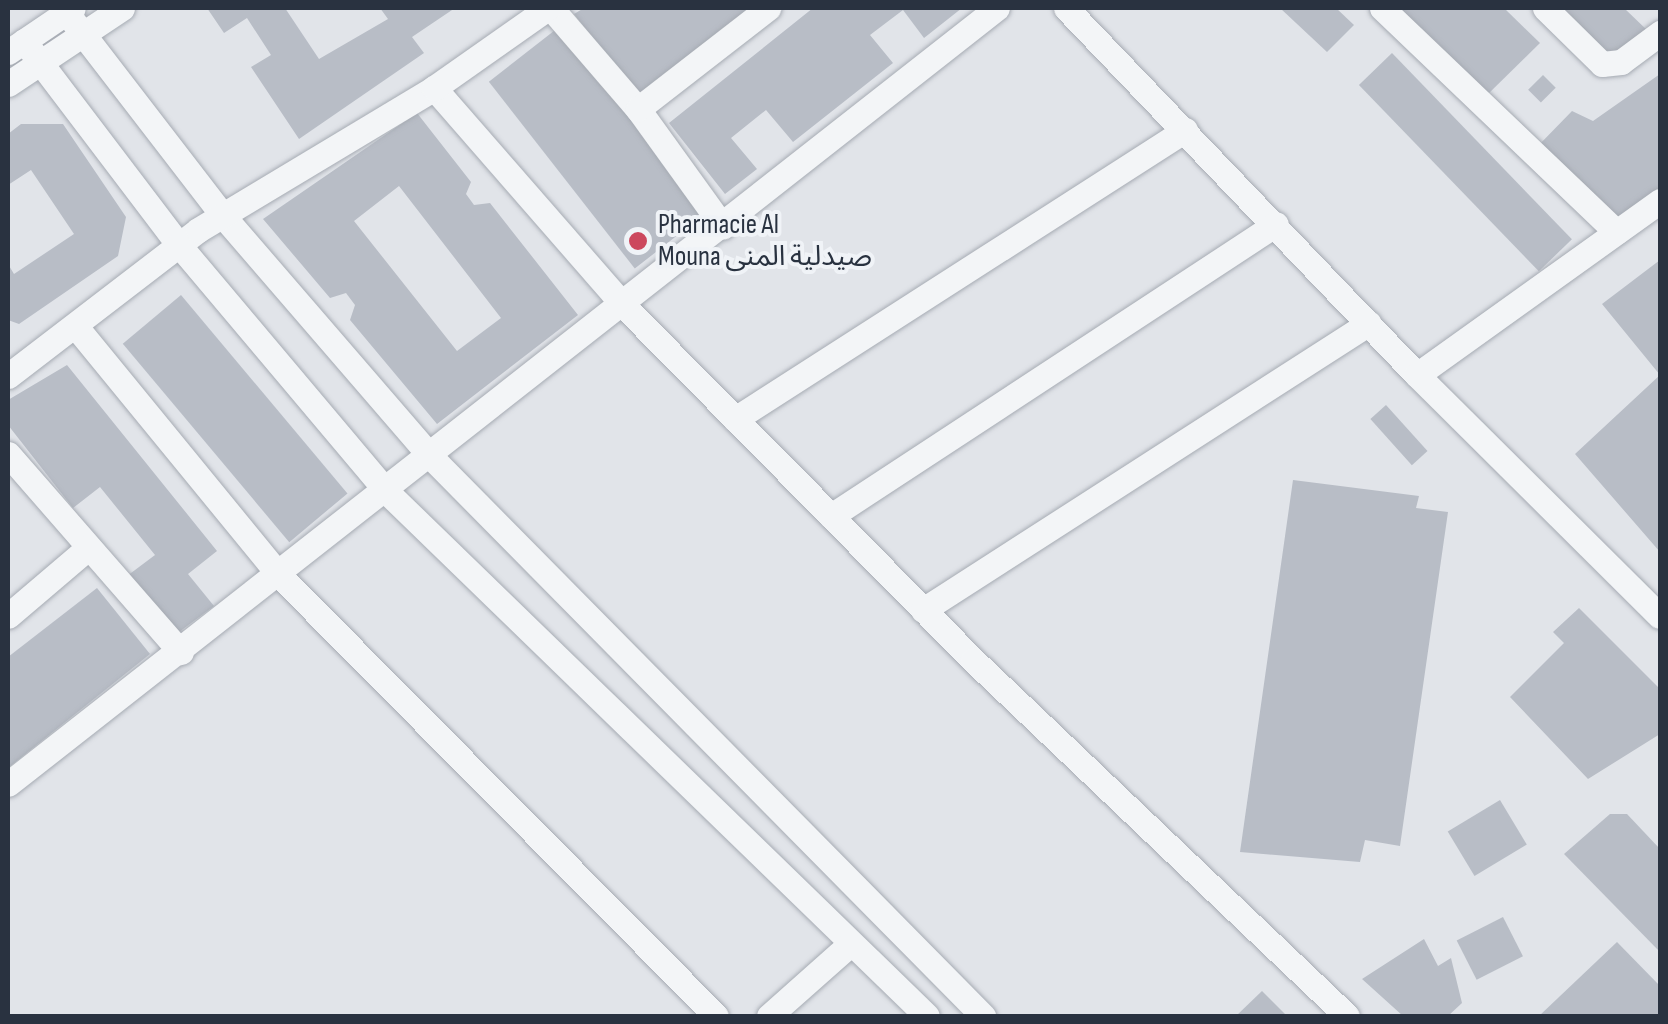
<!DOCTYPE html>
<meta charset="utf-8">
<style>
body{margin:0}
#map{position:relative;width:1668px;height:1024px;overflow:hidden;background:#e1e4e9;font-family:"Sofia Sans Condensed","Noto Sans Arabic",sans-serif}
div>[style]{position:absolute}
.building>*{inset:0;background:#b8bdc6;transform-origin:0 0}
.roads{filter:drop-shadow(0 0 2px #a6abb3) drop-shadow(0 0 2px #a6abb3)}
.street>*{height:25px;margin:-12.5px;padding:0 12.5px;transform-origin:12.5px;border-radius:12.5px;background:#f3f5f7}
.dots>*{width:28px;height:28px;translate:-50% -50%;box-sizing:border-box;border:5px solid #f0f3f7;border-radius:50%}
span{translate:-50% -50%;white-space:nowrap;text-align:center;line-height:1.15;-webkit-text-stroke:8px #f0f3f7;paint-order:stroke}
.poi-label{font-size:28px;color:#293240}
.left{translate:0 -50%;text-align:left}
.frame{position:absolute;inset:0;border:10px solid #293240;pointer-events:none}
</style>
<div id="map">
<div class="building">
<div style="clip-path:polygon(207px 8px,285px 8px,319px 59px,388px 19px,380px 8px,455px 8px,412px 37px,424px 53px,299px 139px,251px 67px,271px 55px,247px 18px,224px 33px)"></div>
<div style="clip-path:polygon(584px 8px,751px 8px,638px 96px,574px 14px)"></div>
<div style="clip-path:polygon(813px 8px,962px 8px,924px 38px,903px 10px,870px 35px,893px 63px,793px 142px,766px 110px,731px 138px,757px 169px,725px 194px,669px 123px)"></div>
<div style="clip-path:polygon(1280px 8px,1336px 8px,1354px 25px,1327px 52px)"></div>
<div style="clip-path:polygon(1398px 8px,1504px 8px,1540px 43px,1486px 96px)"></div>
<div style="clip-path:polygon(1560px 8px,1624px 8px,1649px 32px,1614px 62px)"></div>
<div style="left:559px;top:27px;width:237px;height:89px;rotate:52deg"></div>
<div style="left:1392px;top:53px;width:259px;height:46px;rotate:46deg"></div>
<div style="clip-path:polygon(1660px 74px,1660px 191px,1616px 222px,1536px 148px,1572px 111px,1593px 121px)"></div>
<div style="left:1543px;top:75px;width:18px;height:21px;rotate:45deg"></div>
<div style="clip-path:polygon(evenodd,417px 113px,471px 182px,466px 194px,474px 205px,490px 203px,578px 315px,437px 424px,350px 320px,355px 305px,346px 293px,330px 298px,263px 219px,417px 113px,399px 186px,501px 318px,457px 351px,354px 221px,399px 186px)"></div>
<div style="clip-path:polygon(21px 124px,63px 124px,126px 217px,118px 256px,19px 324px,8px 320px,8px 264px,14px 274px,74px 234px,31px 170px,8px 185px,8px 134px)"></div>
<div style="clip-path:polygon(1660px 260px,1660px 552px,1575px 454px,1660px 375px,1602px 304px)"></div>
<div style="left:181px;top:295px;width:259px;height:76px;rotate:50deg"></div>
<div style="clip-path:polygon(67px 365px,217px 551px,188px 574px,214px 606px,175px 635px,127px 576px,155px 555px,100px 487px,73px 508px,8px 425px,8px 400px)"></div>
<div style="left:1386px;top:405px;width:62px;height:21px;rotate:48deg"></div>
<div style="clip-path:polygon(1293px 480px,1419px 496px,1416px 508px,1448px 512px,1400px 846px,1365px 840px,1360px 862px,1240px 852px)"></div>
<div style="clip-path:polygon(97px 588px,150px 654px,8px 768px,8px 657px)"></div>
<div style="clip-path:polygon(1579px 608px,1660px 689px,1660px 734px,1588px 779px,1510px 697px,1564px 643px,1553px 632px)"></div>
<div style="left:1500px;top:800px;width:52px;height:61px;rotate:59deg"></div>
<div style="clip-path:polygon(1610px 814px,1627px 814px,1660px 849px,1660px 952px,1564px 854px)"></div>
<div style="left:1503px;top:917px;width:44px;height:52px;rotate:63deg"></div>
<div style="clip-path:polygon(1424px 939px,1438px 966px,1451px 958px,1462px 1003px,1448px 1016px,1403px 1016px,1362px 979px)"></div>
<div style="clip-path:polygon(1617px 942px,1660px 986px,1660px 1016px,1539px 1016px)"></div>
<div style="clip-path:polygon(1262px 991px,1287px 1016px,1236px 1016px)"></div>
</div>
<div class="roads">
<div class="street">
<div style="left:551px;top:8px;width:133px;rotate:49.3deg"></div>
<div style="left:638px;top:109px;width:145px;rotate:54.2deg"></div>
<div style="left:1066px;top:8px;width:508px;rotate:46.28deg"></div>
<div style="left:1417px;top:375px;width:342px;rotate:44.8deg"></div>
<div style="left:1382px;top:8px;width:324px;rotate:43.7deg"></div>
<div style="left:1545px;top:8px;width:80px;rotate:44.5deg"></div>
<div style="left:1602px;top:64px;width:19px;rotate:-6deg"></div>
<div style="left:1621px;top:62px;width:49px;rotate:-36.6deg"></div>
<div style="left:66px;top:12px;width:259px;rotate:52.4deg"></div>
<div style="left:224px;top:217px;width:317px;rotate:49.2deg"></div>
<div style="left:431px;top:457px;width:786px;rotate:45.36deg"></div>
<div style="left:24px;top:41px;width:256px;rotate:52.8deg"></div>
<div style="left:179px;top:245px;width:323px;rotate:49.9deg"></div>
<div style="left:387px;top:492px;width:752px;rotate:44.14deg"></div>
<div style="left:8px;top:52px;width:78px;rotate:-34.1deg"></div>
<div style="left:8px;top:84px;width:137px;rotate:-33.7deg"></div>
<div style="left:434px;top:88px;width:288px;rotate:48.9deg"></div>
<div style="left:623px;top:305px;width:499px;rotate:45.4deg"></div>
<div style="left:973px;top:660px;width:516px;rotate:43.59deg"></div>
<div style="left:638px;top:109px;width:165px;rotate:-37.8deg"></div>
<div style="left:77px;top:328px;width:320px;rotate:50.7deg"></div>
<div style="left:280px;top:576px;width:619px;rotate:45.26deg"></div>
<div style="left:1417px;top:375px;width:299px;rotate:-35.6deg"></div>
<div style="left:8px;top:376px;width:240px;rotate:-37.5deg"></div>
<div style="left:198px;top:230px;width:275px;rotate:-31deg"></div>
<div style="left:434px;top:88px;width:139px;rotate:-35.1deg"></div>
<div style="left:735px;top:419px;width:535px;rotate:-32.71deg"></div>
<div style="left:8px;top:454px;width:263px;rotate:48.9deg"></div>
<div style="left:831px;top:516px;width:532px;rotate:-33.27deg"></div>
<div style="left:923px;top:610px;width:530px;rotate:-32.76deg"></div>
<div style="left:8px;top:616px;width:106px;rotate:-40.4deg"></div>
<div style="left:8px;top:784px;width:1257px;rotate:-38.12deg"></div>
<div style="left:769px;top:1016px;width:108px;rotate:-41.6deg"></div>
</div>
</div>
<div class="dots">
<div style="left:638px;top:241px;background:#cc485e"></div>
</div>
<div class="poi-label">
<span class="left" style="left:658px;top:241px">Pharmacie Al<br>Mouna صيدلية المنى</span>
</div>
<div class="frame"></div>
</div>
